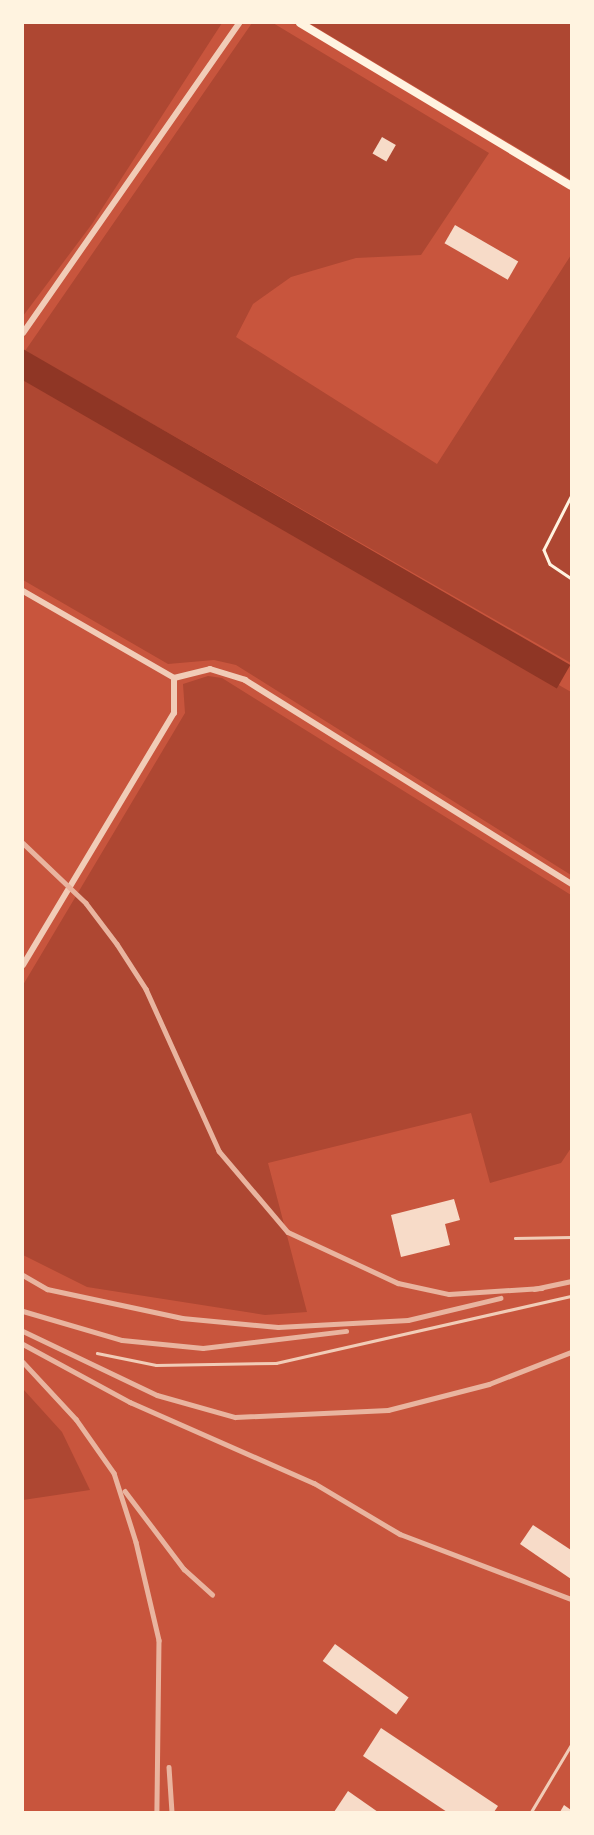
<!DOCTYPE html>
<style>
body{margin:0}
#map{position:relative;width:594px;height:1835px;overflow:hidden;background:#c8553d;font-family:Manrope,sans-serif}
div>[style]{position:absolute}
.green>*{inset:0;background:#ae4732}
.water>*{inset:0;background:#8f3625;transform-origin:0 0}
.building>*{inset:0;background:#f7dbc8;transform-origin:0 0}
.path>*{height:2.5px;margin:-1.25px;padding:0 1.25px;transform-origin:1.25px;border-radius:1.25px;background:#fff3e0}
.service>*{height:2.5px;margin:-1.25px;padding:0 1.25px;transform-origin:1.25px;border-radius:1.25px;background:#f1ccb7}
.minor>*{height:6px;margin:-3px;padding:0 3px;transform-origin:3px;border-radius:3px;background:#f1ccb7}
.secondary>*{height:8px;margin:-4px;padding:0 4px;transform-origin:4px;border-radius:4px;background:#fff3e0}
.rail>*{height:4.5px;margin:-2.25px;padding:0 2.25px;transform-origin:2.25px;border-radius:2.25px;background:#e9b49f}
span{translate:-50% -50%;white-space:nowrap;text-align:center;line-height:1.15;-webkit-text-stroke:6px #fff3e0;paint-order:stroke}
.frame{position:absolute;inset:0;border:24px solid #fff3e0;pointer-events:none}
</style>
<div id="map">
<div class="green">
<div style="clip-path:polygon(23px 23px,222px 23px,92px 224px,23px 316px)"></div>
<div style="clip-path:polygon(252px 23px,273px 23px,489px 153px,421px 255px,356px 258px,291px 277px,253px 304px,236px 337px,437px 464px,571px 255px,571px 663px,25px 351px)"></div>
<div style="clip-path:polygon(309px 23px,571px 23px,571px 180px)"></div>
<div style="clip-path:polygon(23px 376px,571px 692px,571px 875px,236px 665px,214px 660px,168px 664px,23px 580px)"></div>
<div style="clip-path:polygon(208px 676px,222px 678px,571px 895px,571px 1148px,561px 1163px,490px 1183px,471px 1113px,268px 1163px,307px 1312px,265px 1315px,87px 1287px,23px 1255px,23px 985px,185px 713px,183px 684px)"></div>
<div style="clip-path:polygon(23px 1389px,62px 1432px,90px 1490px,23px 1500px)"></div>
</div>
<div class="water">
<div style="left:23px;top:349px;width:632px;height:27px;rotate:30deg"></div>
</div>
<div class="building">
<div style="left:382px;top:137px;width:16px;height:19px;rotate:30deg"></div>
<div style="left:455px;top:225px;width:73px;height:21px;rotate:30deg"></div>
<div style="clip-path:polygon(454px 1199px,460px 1220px,445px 1224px,450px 1245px,401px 1257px,391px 1215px)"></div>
<div style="clip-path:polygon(533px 1525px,571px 1550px,571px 1579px,520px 1544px)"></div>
<div style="left:335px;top:1644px;width:91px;height:21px;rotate:36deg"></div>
<div style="clip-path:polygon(381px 1728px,498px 1806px,494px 1812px,447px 1812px,363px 1756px)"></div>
<div style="clip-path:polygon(348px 1791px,378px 1812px,334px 1812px)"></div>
<div style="clip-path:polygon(564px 1805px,571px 1810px,571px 1812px,560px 1812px)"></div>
</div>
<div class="path">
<div style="left:571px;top:497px;width:59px;rotate:117deg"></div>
<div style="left:544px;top:550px;width:15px;rotate:67deg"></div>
<div style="left:550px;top:564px;width:25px;rotate:34deg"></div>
</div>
<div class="service">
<div style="left:515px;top:1238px;width:56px;rotate:-1deg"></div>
<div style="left:97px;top:1353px;width:60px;rotate:11.5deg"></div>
<div style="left:156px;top:1365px;width:120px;rotate:-1deg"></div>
<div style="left:276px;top:1363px;width:303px;rotate:-12.8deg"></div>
<div style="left:531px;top:1812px;width:78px;rotate:-59.2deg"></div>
</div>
<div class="minor">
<div style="left:23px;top:333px;width:378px;rotate:-55.1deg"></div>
<div style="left:23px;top:591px;width:174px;rotate:29.9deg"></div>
<div style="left:174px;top:678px;width:37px;rotate:-14deg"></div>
<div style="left:210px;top:669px;width:37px;rotate:17deg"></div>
<div style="left:245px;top:680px;width:385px;rotate:32deg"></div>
<div style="left:23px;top:965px;width:294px;rotate:-59.1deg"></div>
<div style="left:174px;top:713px;width:35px;rotate:-90deg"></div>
</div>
<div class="secondary">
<div style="left:300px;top:23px;width:316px;rotate:31deg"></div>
</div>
<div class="rail">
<div style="left:23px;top:843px;width:87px;rotate:43.6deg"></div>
<div style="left:86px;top:903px;width:51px;rotate:52.9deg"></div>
<div style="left:117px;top:944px;width:54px;rotate:57.2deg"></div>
<div style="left:146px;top:989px;width:178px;rotate:65.7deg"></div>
<div style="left:219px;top:1151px;width:106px;rotate:49.6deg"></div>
<div style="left:288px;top:1232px;width:121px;rotate:24.9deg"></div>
<div style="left:398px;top:1283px;width:52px;rotate:12.2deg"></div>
<div style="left:449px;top:1294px;width:93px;rotate:-3.7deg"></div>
<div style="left:23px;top:1275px;width:28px;rotate:30deg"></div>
<div style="left:47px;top:1289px;width:138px;rotate:12.1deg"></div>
<div style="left:182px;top:1318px;width:96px;rotate:5.4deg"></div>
<div style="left:278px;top:1327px;width:130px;rotate:-3.1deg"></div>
<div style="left:408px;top:1320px;width:95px;rotate:-13.4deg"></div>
<div style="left:534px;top:1289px;width:38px;rotate:-12deg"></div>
<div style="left:23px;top:1311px;width:103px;rotate:16.3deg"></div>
<div style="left:122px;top:1340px;width:81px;rotate:5.6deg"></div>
<div style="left:203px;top:1348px;width:144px;rotate:-6.8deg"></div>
<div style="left:23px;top:1331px;width:148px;rotate:25.5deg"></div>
<div style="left:157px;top:1395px;width:81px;rotate:15.8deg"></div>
<div style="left:235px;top:1417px;width:153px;rotate:-2.6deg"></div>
<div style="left:388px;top:1410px;width:104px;rotate:-14.4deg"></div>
<div style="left:489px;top:1384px;width:88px;rotate:-21.3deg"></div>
<div style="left:23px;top:1344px;width:122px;rotate:28.5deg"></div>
<div style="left:130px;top:1402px;width:201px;rotate:23.8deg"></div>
<div style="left:314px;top:1483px;width:100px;rotate:30.7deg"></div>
<div style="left:400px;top:1534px;width:183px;rotate:20.8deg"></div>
<div style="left:23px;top:1362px;width:78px;rotate:47.1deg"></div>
<div style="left:76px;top:1419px;width:66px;rotate:54.9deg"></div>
<div style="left:114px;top:1473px;width:72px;rotate:72.3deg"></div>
<div style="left:136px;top:1542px;width:101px;rotate:76.8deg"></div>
<div style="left:159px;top:1640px;width:172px;rotate:90.7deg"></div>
<div style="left:125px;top:1491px;width:98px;rotate:52.9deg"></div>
<div style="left:184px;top:1569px;width:38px;rotate:42deg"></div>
<div style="left:169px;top:1767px;width:45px;rotate:86.2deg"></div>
</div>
<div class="frame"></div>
</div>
